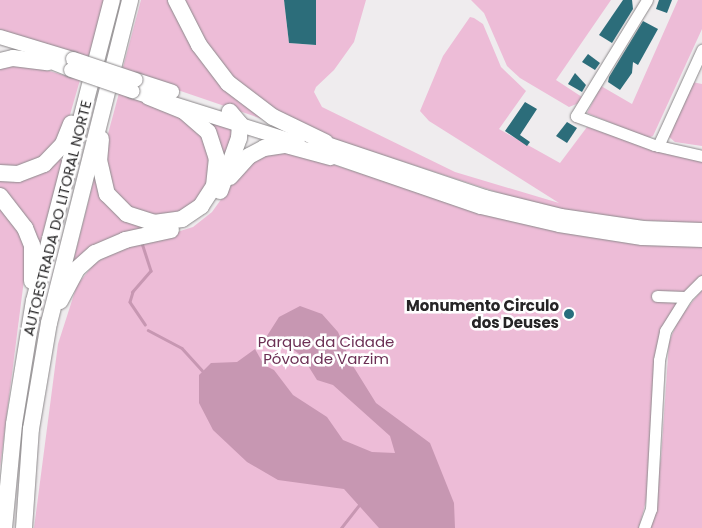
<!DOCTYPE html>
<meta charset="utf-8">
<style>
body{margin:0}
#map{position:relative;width:702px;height:528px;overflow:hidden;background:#efecee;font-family:Poppins,sans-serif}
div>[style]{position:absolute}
.green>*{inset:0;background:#edbcd7}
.water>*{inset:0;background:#c797b2}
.stream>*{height:2.5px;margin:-1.25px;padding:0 1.25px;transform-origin:1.25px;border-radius:1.25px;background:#c797b2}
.building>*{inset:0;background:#2c6d7a}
.roads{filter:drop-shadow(0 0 1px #8c898b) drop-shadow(0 0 1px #8c898b)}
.minor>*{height:11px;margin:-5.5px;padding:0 5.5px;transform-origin:5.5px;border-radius:5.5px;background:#fff}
.major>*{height:14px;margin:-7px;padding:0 7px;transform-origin:7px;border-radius:7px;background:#fff}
.highway>*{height:16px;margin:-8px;padding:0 8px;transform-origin:8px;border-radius:8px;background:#fff}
.bridges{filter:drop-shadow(0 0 1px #8c898b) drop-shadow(0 0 1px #8c898b)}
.major-bridge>*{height:14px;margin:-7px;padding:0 7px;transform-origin:7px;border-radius:7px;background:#fff}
.dots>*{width:14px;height:14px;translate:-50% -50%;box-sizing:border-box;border:2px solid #fff;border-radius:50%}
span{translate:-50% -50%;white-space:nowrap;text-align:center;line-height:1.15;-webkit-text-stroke:5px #fff;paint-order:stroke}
.street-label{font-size:15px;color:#262526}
.poi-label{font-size:15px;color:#262526;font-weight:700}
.right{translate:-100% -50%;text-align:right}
.park-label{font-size:15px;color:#6c3055}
</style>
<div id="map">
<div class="green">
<div style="clip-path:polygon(0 0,104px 0,88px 60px,0 30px)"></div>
<div style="clip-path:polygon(141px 0,171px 0,184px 31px,274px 123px,122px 71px)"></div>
<div style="clip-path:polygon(181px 0,284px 0,289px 43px,315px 45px,316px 0,366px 0,354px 42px,334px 70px,316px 87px,314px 92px,322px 107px,455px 172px,559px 203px,429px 121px,420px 111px,443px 56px,470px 17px,474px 18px,483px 24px,501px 67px,526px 91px,499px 129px,560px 163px,587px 127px,661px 152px,702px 159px,702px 224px,619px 219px,539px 206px,327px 137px,279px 116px,227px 77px)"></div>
<div style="clip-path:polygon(471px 0,611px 0,556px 80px,582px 97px,579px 103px,569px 107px,520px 78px,507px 66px,484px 13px)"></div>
<div style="clip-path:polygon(678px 0,702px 0,702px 29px,653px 136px,647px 138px,587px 113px,601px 86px,632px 104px)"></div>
<div style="clip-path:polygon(26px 64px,80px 80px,65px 132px,44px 159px,20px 169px,0 167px,0 65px)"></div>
<div style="clip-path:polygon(692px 82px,702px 84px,702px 146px,675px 142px,668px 136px)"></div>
<div style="clip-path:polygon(119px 93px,175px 114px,200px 132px,210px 156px,208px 185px,192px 207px,164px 218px,132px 211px,107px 181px,105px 145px)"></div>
<div style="clip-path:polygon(198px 116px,235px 128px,237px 136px,221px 179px,215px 194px,206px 207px,193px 218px,178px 226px,134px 234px,103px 245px,71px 270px,96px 171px,102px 192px,112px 208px,142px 226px,178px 224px,205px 206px,219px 182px,222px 164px,215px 140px)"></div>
<div style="clip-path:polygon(285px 149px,493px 216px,702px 245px,702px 276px,664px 326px,647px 497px,639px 528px,34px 528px,58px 344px,77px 285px,94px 264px,113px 252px,193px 227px,212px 212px,248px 162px)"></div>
<div style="clip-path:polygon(65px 153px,38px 251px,0 192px,0 177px)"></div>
<div style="clip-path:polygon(0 204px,21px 231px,27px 256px,0 468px)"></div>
<div style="clip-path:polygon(702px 290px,702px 528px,648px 528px,661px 458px,669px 342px,679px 318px)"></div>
</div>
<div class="water">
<div style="clip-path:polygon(300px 306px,322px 314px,338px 332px,353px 366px,376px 403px,430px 443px,454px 503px,455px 528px,379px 528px,344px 489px,278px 480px,247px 462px,213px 430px,199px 403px,199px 375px,211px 363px,237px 362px,255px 349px,264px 365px,274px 370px,293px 395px,327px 417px,343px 440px,372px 452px,395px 453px,390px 436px,333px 385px,317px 380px,302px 356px,280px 340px,265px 339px,279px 317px)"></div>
</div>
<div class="stream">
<div style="left:142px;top:243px;width:29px;rotate:72deg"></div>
<div style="left:151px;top:271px;width:28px;rotate:131deg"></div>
<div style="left:133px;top:292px;width:10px;rotate:107deg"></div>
<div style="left:130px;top:302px;width:27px;rotate:56deg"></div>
<div style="left:148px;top:330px;width:38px;rotate:28deg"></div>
<div style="left:182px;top:348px;width:30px;rotate:48deg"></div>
<div style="left:341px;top:528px;width:31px;rotate:-52deg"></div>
</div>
<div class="building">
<div style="clip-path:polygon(284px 0,316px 0,316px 45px,289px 43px)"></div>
<div style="clip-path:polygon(623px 0,632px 0,633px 9px,612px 43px,599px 35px)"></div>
<div style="clip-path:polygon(659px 0,672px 0,667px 13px,656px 9px)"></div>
<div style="clip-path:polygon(643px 21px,658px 29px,638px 65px,633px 62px,632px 73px,620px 90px,608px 82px,609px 77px)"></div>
<div style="clip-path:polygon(588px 54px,600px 63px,595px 70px,582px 62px)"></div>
<div style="clip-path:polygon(575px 73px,586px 85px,582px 92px,568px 84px)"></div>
<div style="clip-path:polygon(525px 102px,537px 109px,520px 135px,530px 142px,527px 146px,505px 131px)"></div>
<div style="clip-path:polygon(567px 122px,577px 128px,567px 143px,556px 136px)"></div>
</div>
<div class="roads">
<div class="minor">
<div style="left:647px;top:0;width:136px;rotate:121.5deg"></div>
<div style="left:576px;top:116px;width:83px;rotate:20.4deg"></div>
<div style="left:654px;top:145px;width:49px;rotate:12.9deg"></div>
<div style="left:658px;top:146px;width:106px;rotate:-65.4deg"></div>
<div style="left:657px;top:296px;width:29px;rotate:2deg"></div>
<div style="left:644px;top:528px;width:20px;rotate:-70deg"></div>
<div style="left:651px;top:509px;width:149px;rotate:-86.9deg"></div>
<div style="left:659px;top:360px;width:30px;rotate:-78deg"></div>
<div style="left:665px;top:331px;width:40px;rotate:-58deg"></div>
<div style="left:686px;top:297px;width:23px;rotate:-45deg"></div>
</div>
<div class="major">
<div style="left:0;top:37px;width:76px;rotate:16.8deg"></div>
<div style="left:39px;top:57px;width:35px;rotate:22deg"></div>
<div style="left:136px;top:80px;width:38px;rotate:18deg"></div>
<div style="left:132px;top:91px;width:174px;rotate:17.4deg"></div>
<div style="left:315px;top:140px;width:179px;rotate:18.5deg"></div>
<div style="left:485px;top:197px;width:78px;rotate:14deg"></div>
<div style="left:561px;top:216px;width:83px;rotate:8.3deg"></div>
<div style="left:643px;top:228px;width:59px;rotate:1.9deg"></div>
<div style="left:320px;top:152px;width:170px;rotate:18.9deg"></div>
<div style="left:481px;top:207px;width:80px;rotate:13deg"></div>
<div style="left:559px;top:225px;width:84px;rotate:8.9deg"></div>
<div style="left:642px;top:238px;width:60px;rotate:1.9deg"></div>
</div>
<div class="highway">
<div style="left:176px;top:0;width:51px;rotate:62.9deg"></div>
<div style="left:199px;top:45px;width:48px;rotate:52.7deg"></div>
<div style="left:228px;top:83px;width:56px;rotate:37.1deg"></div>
<div style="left:273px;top:117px;width:58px;rotate:25.7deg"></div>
<div style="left:0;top:61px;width:13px;rotate:-13deg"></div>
<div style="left:13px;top:58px;width:35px;rotate:7deg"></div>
<div style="left:101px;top:139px;width:21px;rotate:95deg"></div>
<div style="left:99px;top:160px;width:35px;rotate:77deg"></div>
<div style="left:107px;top:194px;width:28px;rotate:45deg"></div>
<div style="left:127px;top:214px;width:28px;rotate:18deg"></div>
<div style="left:154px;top:223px;width:28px;rotate:-8deg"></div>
<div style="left:182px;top:219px;width:23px;rotate:-34deg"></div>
<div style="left:201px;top:206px;width:24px;rotate:-57deg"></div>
<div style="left:214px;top:186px;width:27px;rotate:-84deg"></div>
<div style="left:217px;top:159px;width:28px;rotate:-108deg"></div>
<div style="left:208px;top:132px;width:32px;rotate:-139deg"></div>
<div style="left:184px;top:111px;width:38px;rotate:-158deg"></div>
<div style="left:0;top:173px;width:18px;rotate:3deg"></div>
<div style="left:18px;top:174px;width:28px;rotate:-21deg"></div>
<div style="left:44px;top:164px;width:28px;rotate:-46deg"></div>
<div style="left:63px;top:144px;width:22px;rotate:-68deg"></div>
<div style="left:230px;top:177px;width:28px;rotate:-48deg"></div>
<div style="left:249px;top:156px;width:17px;rotate:-28deg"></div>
<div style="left:264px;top:148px;width:22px;rotate:-8deg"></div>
<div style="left:286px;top:145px;width:46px;rotate:15.3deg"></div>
<div style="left:220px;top:191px;width:56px;rotate:-70.3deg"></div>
<div style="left:239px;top:138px;width:14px;rotate:-86deg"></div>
<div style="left:240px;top:124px;width:16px;rotate:-130deg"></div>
<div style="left:0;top:196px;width:41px;rotate:52deg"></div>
<div style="left:25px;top:228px;width:18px;rotate:68deg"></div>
<div style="left:32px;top:245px;width:36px;rotate:90deg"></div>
<div style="left:60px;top:301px;width:36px;rotate:-62deg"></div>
<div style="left:77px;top:269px;width:24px;rotate:-42deg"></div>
<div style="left:95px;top:253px;width:33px;rotate:-23deg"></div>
<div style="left:125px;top:240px;width:47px;rotate:-12.3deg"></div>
<div style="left:4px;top:528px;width:104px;rotate:-84.5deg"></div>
<div style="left:14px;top:424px;width:125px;rotate:-80.8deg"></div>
<div style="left:34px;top:301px;width:311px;rotate:-75.5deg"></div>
<div style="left:24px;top:528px;width:99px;rotate:-86deg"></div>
<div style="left:31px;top:429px;width:108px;rotate:-80.4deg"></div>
<div style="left:49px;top:323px;width:333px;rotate:-75.9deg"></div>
</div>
</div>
<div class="bridges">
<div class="major-bridge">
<div style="left:73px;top:59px;width:66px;rotate:18.4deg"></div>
<div style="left:71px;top:70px;width:65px;rotate:19deg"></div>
</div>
</div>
<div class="dots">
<div style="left:569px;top:314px;background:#286e7d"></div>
</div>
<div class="street-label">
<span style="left:57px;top:218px;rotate:-76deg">AUTOESTRADA DO LITORAL NORTE</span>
</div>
<div class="poi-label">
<span class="right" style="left:559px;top:314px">Monumento Circulo<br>dos Deuses</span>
</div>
<div class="park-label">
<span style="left:326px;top:350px">Parque da Cidade<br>Póvoa de Varzim</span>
</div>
</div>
